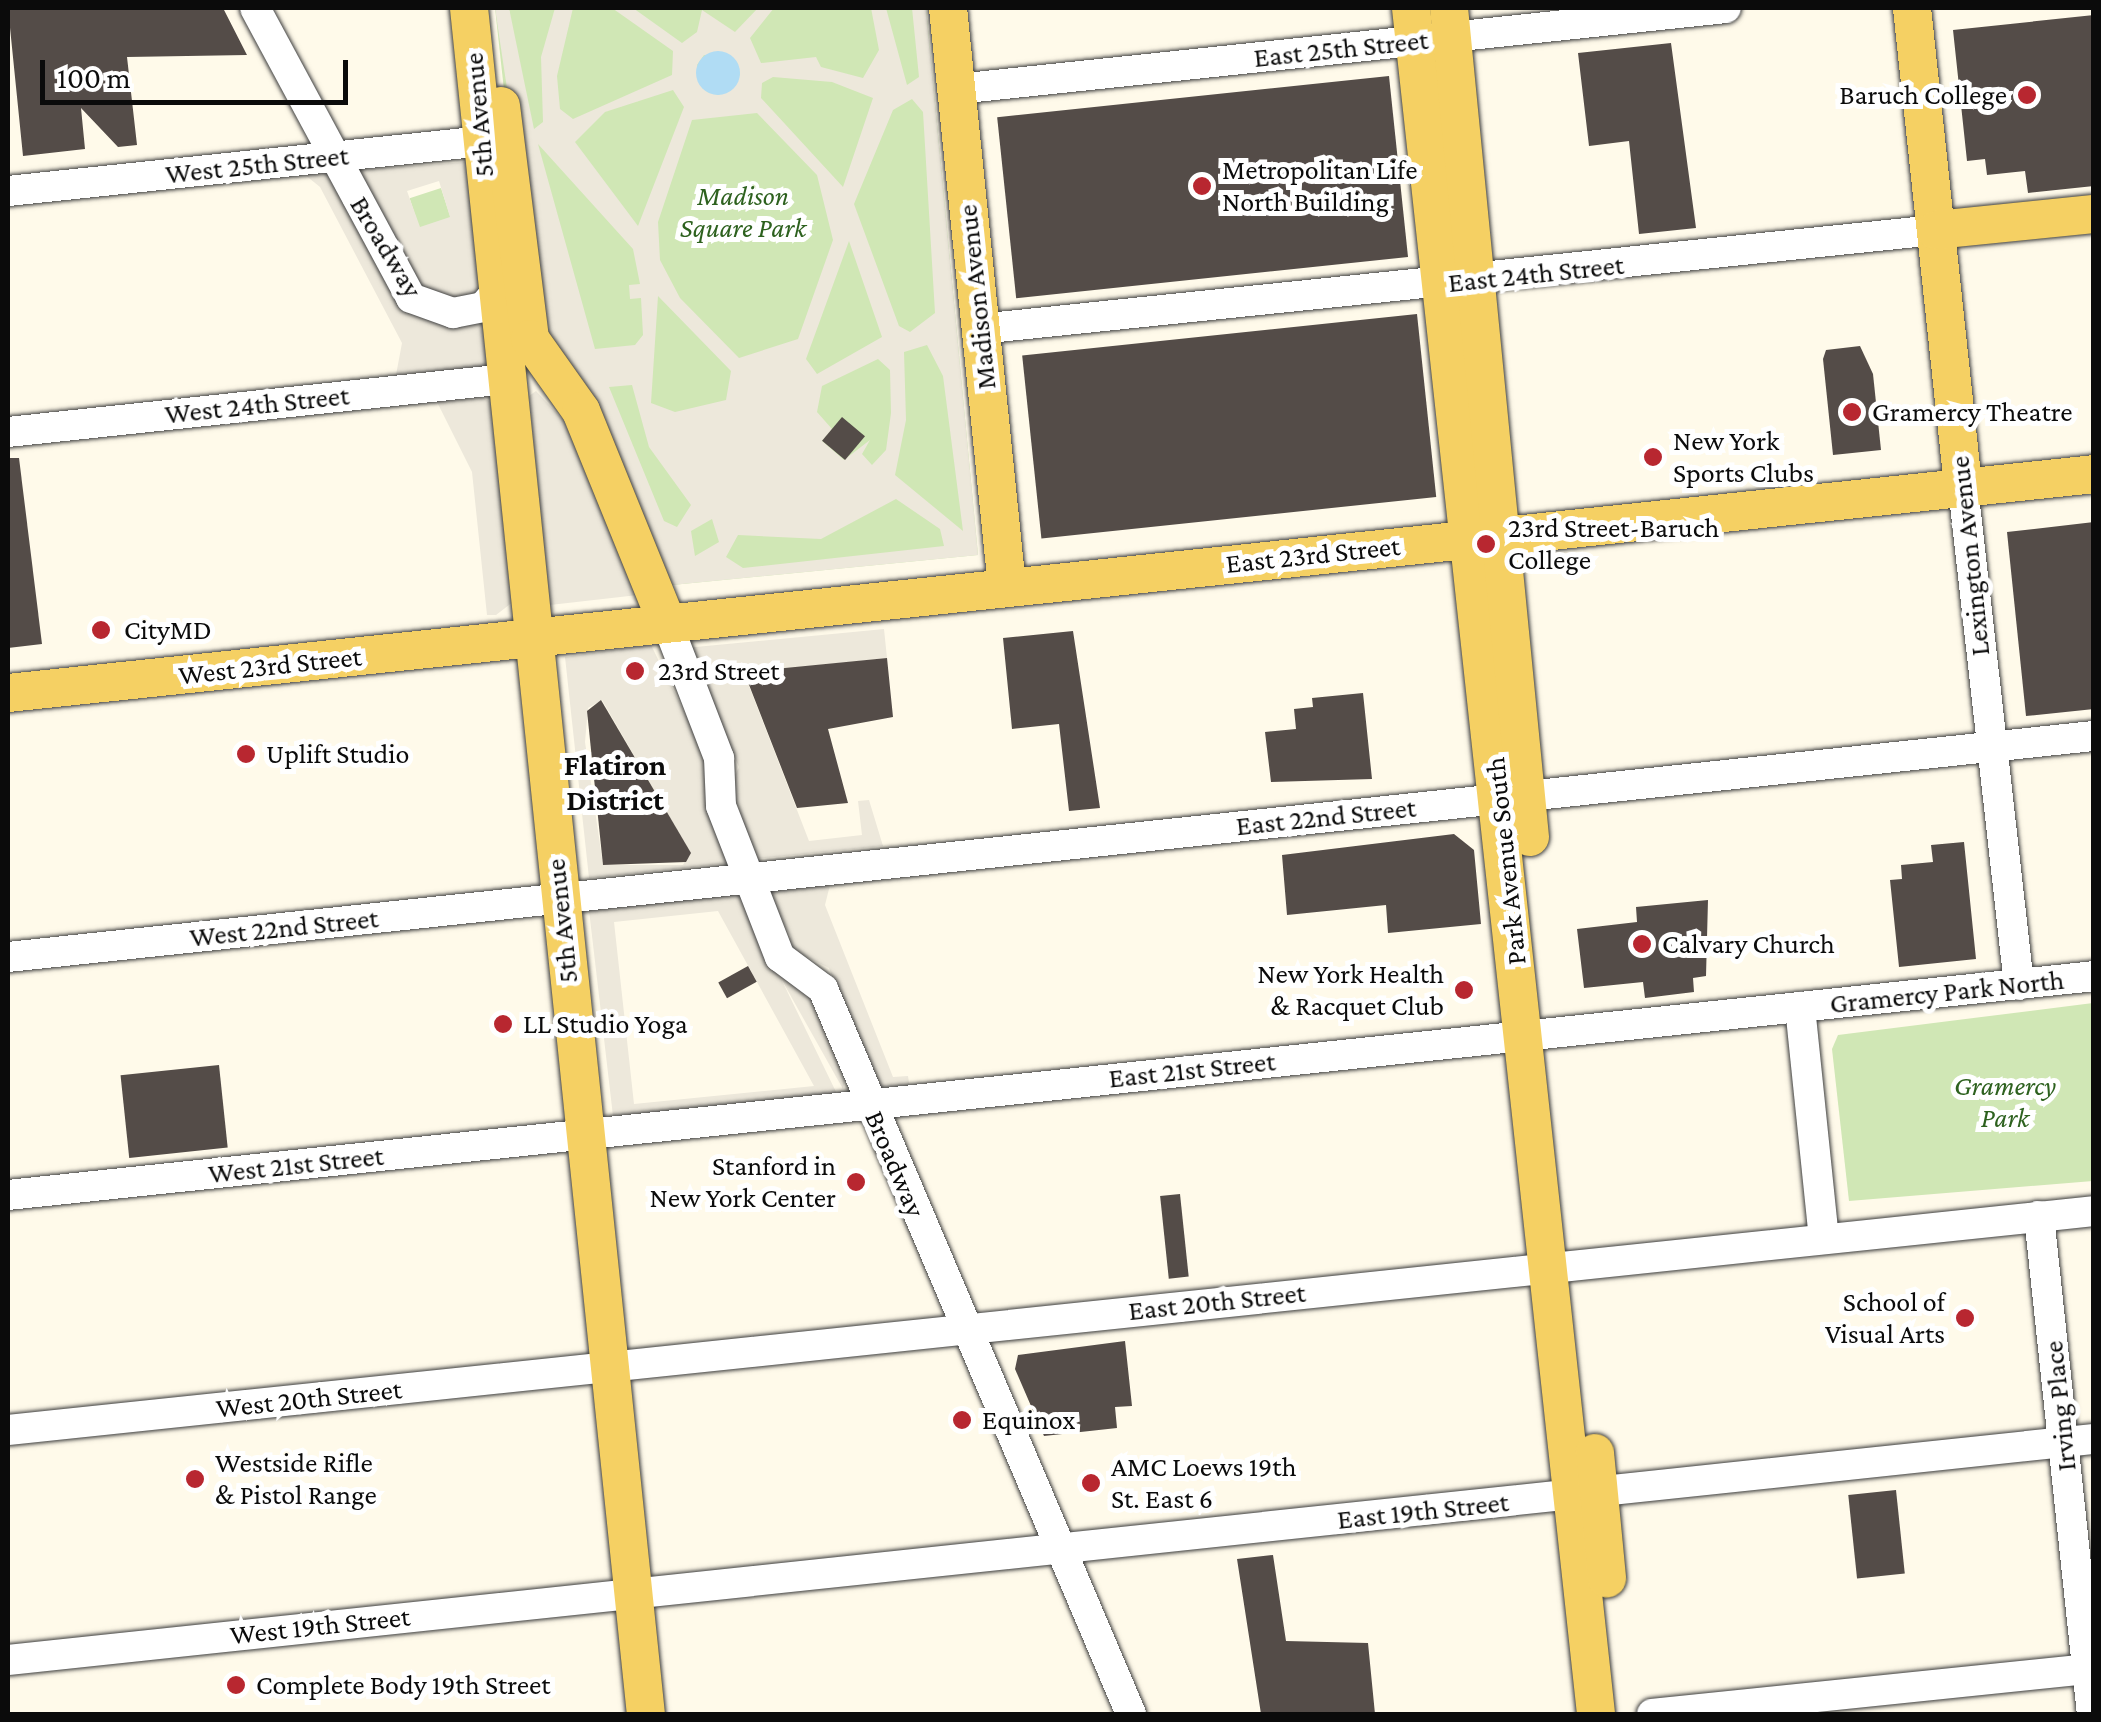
<!DOCTYPE html>
<style>
body{margin:0}
#map{position:relative;width:2101px;height:1722px;overflow:hidden;background:#fffaea;font-family:"Crimson Pro",serif}
div>[style]{position:absolute}
.green>*{inset:0;background:#d0e7b5;transform-origin:0 0}
.plaza>*{inset:0;background:#ede8db}
.water>*{inset:0;background:#b0dcf4}
.round{border-radius:50%}
.building>*{inset:0;background:#544c48;transform-origin:0 0}
.roads{filter:drop-shadow(0 0 2px #3e3e3e) drop-shadow(0 0 2px #3e3e3e)}
.minor>*{height:30px;margin:-15px;padding:0 15px;transform-origin:15px;border-radius:15px;background:#fff}
.major>*{height:38px;margin:-19px;padding:0 19px;transform-origin:19px;border-radius:19px;background:#f5d063}
.dots>*{width:28px;height:28px;translate:-50% -50%;box-sizing:border-box;border:5px solid #fff;border-radius:50%}
span{translate:-50% -50%;white-space:nowrap;text-align:center;line-height:1.15;-webkit-text-stroke:10px #fff;paint-order:stroke}
.street-label{font-size:28px;color:#0b0b0b}
.poi-label{font-size:28px;color:#0b0b0b}
.right{translate:-100% -50%;text-align:right}
.left{translate:0 -50%;text-align:left}
.park-label{font-size:28px;color:#2d611e;font-style:italic}
.neighbourhood-label{font-size:30px;color:#0b0b0b;font-weight:700}
.frame{position:absolute;inset:0;border:10px solid #0b0b0b;pointer-events:none}
.scale{position:absolute;left:40px;top:60px;width:308px;height:45px;box-sizing:border-box;border:5px solid #0b0b0b;border-top:0;padding-left:12px;font-size:30px;line-height:35px;white-space:nowrap;color:#0b0b0b;-webkit-text-stroke:8px #fff;paint-order:stroke}
</style>
<div id="map">
<div class="green">
<div style="clip-path:polygon(495px 8px,926px 8px,978px 555px,672px 585px,573px 350px,504px 90px)"></div>
<div style="left:441px;top:188px;width:32px;height:33px;rotate:72deg"></div>
<div style="clip-path:polygon(2093px 1003px,2093px 1181px,1849px 1201px,1832px 1049px,1838px 1035px)"></div>
</div>
<div class="plaza">
<div style="clip-path:polygon(evenodd,495px 8px,509px 8px,534px 129px,543px 122px,541px 57px,555px 8px,573px 8px,557px 76px,560px 109px,573px 119px,672px 75px,673px 51px,612px 8px,633px 8px,682px 43px,697px 32px,702px 10px,735px 32px,758px 8px,774px 8px,750px 38px,761px 63px,816px 57px,821px 67px,863px 78px,879px 50px,871px 8px,886px 8px,907px 85px,919px 77px,912px 8px,926px 8px,978px 555px,672px 585px,546px 351px,495px 8px,704px 55px,737px 62px,740px 75px,719px 95px,707px 92px,697px 65px,704px 55px,495px 8px,773px 77px,832px 82px,873px 98px,843px 187px,761px 98px,762px 83px,773px 77px,495px 8px,673px 90px,684px 107px,638px 226px,575px 142px,605px 112px,673px 90px,495px 8px,912px 99px,923px 112px,935px 313px,910px 332px,899px 326px,854px 204px,893px 110px,912px 99px,495px 8px,757px 113px,817px 175px,833px 240px,798px 339px,739px 358px,680px 298px,660px 260px,658px 222px,692px 120px,757px 113px,495px 8px,538px 144px,633px 249px,640px 284px,629px 285px,630px 299px,641px 298px,643px 335px,635px 345px,595px 349px,538px 144px,495px 8px,849px 241px,882px 337px,817px 374px,806px 359px,849px 241px,495px 8px,658px 296px,731px 371px,726px 400px,675px 412px,651px 403px,658px 296px,495px 8px,927px 345px,943px 376px,963px 531px,895px 475px,906px 420px,904px 352px,927px 345px,495px 8px,878px 359px,890px 370px,891px 413px,886px 450px,872px 465px,862px 454px,870px 440px,844px 460px,822px 441px,832px 429px,817px 412px,822px 386px,878px 359px,495px 8px,632px 385px,649px 447px,691px 505px,677px 527px,664px 521px,609px 387px,632px 385px,495px 8px,896px 499px,940px 529px,944px 546px,743px 568px,726px 557px,738px 535px,821px 539px,896px 499px,495px 8px,712px 519px,719px 542px,695px 556px,691px 531px,712px 519px)"></div>
<div style="clip-path:polygon(evenodd,466px 162px,491px 366px,396px 375px,402px 343px,320px 187px,304px 174px,466px 162px,439px 181px,450px 217px,420px 227px,407px 191px,439px 181px)"></div>
<div style="clip-path:polygon(536px 391px,564px 421px,638px 595px,550px 605px,529px 396px)"></div>
<div style="clip-path:polygon(483px 398px,493px 403px,513px 602px,496px 615px,487px 615px,472px 472px,437px 402px)"></div>
<div style="clip-path:polygon(884px 629px,887px 658px,744px 673px,809px 841px,862px 835px,858px 801px,869px 800px,883px 846px,755px 859px,737px 802px,725px 797px,739px 767px,685px 648px)"></div>
<div style="clip-path:polygon(evenodd,651px 645px,708px 760px,729px 863px,589px 878px,565px 657px,651px 645px,602px 700px,690px 852px,683px 865px,603px 865px,585px 742px,588px 708px,602px 700px)"></div>
<div style="clip-path:polygon(831px 881px,825px 905px,893px 1077px,908px 1076px,910px 1090px,875px 1097px,829px 968px,785px 946px,791px 937px,761px 883px)"></div>
<div style="clip-path:polygon(evenodd,739px 892px,838px 1096px,613px 1116px,589px 910px,739px 892px,718px 911px,814px 1086px,634px 1104px,614px 922px,718px 911px)"></div>
<div style="clip-path:polygon(779px 975px,810px 990px,846px 1074px,843px 1089px)"></div>
</div>
<div class="water">
<div class="round" style="left:696px;top:51px;width:44px;height:44px"></div>
</div>
<div class="building">
<div style="clip-path:polygon(8px 8px,223px 8px,247px 55px,127px 57px,137px 145px,118px 147px,81px 108px,85px 149px,23px 156px)"></div>
<div style="clip-path:polygon(2094px 15px,2094px 186px,2028px 193px,2025px 171px,1987px 175px,1985px 159px,1967px 161px,1953px 30px)"></div>
<div style="clip-path:polygon(1671px 43px,1696px 228px,1639px 234px,1629px 141px,1589px 146px,1578px 53px)"></div>
<div style="left:1389px;top:76px;width:182px;height:394px;rotate:84deg"></div>
<div style="left:1417px;top:314px;width:184px;height:397px;rotate:84deg"></div>
<div style="clip-path:polygon(1860px 346px,1873px 374px,1881px 450px,1833px 455px,1823px 359px,1826px 350px)"></div>
<div style="left:842px;top:417px;width:30px;height:31px;rotate:40deg"></div>
<div style="clip-path:polygon(8px 458px,19px 458px,42px 644px,8px 648px)"></div>
<div style="clip-path:polygon(2094px 522px,2094px 709px,2026px 716px,2007px 532px)"></div>
<div style="clip-path:polygon(1073px 631px,1100px 808px,1069px 811px,1059px 724px,1012px 729px,1003px 638px)"></div>
<div style="clip-path:polygon(887px 658px,893px 717px,828px 729px,848px 803px,797px 808px,744px 672px)"></div>
<div style="clip-path:polygon(1363px 693px,1372px 779px,1271px 782px,1265px 732px,1296px 729px,1294px 709px,1313px 707px,1312px 698px)"></div>
<div style="clip-path:polygon(601px 700px,691px 853px,686px 862px,603px 865px,587px 711px)"></div>
<div style="clip-path:polygon(1454px 834px,1474px 850px,1481px 924px,1388px 933px,1386px 905px,1287px 915px,1282px 855px)"></div>
<div style="clip-path:polygon(1964px 842px,1976px 959px,1899px 967px,1890px 880px,1902px 879px,1901px 865px,1933px 862px,1931px 845px)"></div>
<div style="clip-path:polygon(1708px 900px,1706px 976px,1693px 978px,1694px 992px,1645px 998px,1643px 982px,1584px 988px,1577px 929px,1637px 922px,1636px 907px)"></div>
<div style="left:748px;top:966px;width:18px;height:34px;rotate:61deg"></div>
<div style="left:219px;top:1065px;width:83px;height:99px;rotate:84deg"></div>
<div style="left:1180px;top:1194px;width:83px;height:20px;rotate:84deg"></div>
<div style="clip-path:polygon(1125px 1341px,1132px 1406px,1115px 1407px,1117px 1428px,1044px 1436px,1015px 1369px,1018px 1355px)"></div>
<div style="left:1896px;top:1490px;width:84px;height:48px;rotate:84deg"></div>
<div style="clip-path:polygon(1273px 1555px,1286px 1641px,1368px 1643px,1375px 1714px,1261px 1714px,1237px 1559px)"></div>
</div>
<div class="roads">
<div class="minor">
<div style="left:255px;top:8px;width:329px;rotate:61.7deg"></div>
<div style="left:411px;top:298px;width:45px;rotate:19.7deg"></div>
<div style="left:453px;top:313px;width:31px;rotate:-11deg"></div>
<div style="left:483px;top:307px;width:21px;rotate:-49deg"></div>
<div style="left:957px;top:89px;width:773px;rotate:-6.01deg"></div>
<div style="left:8px;top:191px;width:497px;rotate:-6deg"></div>
<div style="left:979px;top:329px;width:962px;rotate:-5.91deg"></div>
<div style="left:8px;top:432px;width:501px;rotate:-6.07deg"></div>
<div style="left:1963px;top:487px;width:501px;rotate:83.58deg"></div>
<div style="left:667px;top:623px;width:145px;rotate:68.9deg"></div>
<div style="left:719px;top:758px;width:48px;rotate:87.6deg"></div>
<div style="left:721px;top:806px;width:162px;rotate:68.7deg"></div>
<div style="left:780px;top:957px;width:54px;rotate:36.7deg"></div>
<div style="left:823px;top:989px;width:788px;rotate:66.98deg"></div>
<div style="left:8px;top:957px;width:2098px;rotate:-6.05deg"></div>
<div style="left:1800px;top:1007px;width:233px;rotate:84.1deg"></div>
<div style="left:8px;top:1195px;width:2097px;rotate:-5.99deg"></div>
<div style="left:2039px;top:1216px;width:501px;rotate:83.93deg"></div>
<div style="left:8px;top:1430px;width:2097px;rotate:-5.99deg"></div>
<div style="left:8px;top:1660px;width:2098px;rotate:-6.05deg"></div>
<div style="left:1652px;top:1714px;width:444px;rotate:-5.9deg"></div>
</div>
<div class="major">
<div style="left:469px;top:8px;width:1715px;rotate:84.08deg"></div>
<div style="left:948px;top:8px;width:582px;rotate:84.18deg"></div>
<div style="left:1411px;top:8px;width:1716px;rotate:83.81deg"></div>
<div style="left:1449px;top:8px;width:833px;rotate:84.42deg"></div>
<div style="left:1912px;top:8px;width:482px;rotate:83.9deg"></div>
<div style="left:501px;top:106px;width:235px;rotate:82.9deg"></div>
<div style="left:530px;top:339px;width:88px;rotate:54.7deg"></div>
<div style="left:581px;top:411px;width:229px;rotate:67.9deg"></div>
<div style="left:1936px;top:230px;width:159px;rotate:-5.8deg"></div>
<div style="left:8px;top:693px;width:2097px;rotate:-5.99deg"></div>
<div style="left:1595px;top:1453px;width:126px;rotate:84.5deg"></div>
</div>
</div>
<div class="dots">
<div style="left:2027px;top:95px;background:#b82730"></div>
<div style="left:1202px;top:186px;background:#b82730"></div>
<div style="left:1852px;top:412px;background:#b82730"></div>
<div style="left:1653px;top:457px;background:#b82730"></div>
<div style="left:1486px;top:544px;background:#b82730"></div>
<div style="left:101px;top:630px;background:#b82730"></div>
<div style="left:635px;top:671px;background:#b82730"></div>
<div style="left:246px;top:754px;background:#b82730"></div>
<div style="left:1642px;top:944px;background:#b82730"></div>
<div style="left:1464px;top:990px;background:#b82730"></div>
<div style="left:503px;top:1024px;background:#b82730"></div>
<div style="left:856px;top:1182px;background:#b82730"></div>
<div style="left:1965px;top:1318px;background:#b82730"></div>
<div style="left:962px;top:1420px;background:#b82730"></div>
<div style="left:195px;top:1479px;background:#b82730"></div>
<div style="left:1091px;top:1483px;background:#b82730"></div>
<div style="left:236px;top:1685px;background:#b82730"></div>
</div>
<div class="street-label">
<span style="left:1341px;top:49px;rotate:-6deg">East 25th Street</span>
<span style="left:479px;top:115px;rotate:-95deg">5th Avenue</span>
<span style="left:257px;top:165px;rotate:-6deg">West 25th Street</span>
<span style="left:386px;top:247px;rotate:59deg">Broadway</span>
<span style="left:1536px;top:274px;rotate:-6deg">East 24th Street</span>
<span style="left:977px;top:297px;rotate:-96deg">Madison Avenue</span>
<span style="left:257px;top:405px;rotate:-6deg">West 24th Street</span>
<span style="left:1313px;top:555px;rotate:-6deg">East 23rd Street</span>
<span style="left:1970px;top:556px;rotate:-96deg">Lexington Avenue</span>
<span style="left:270px;top:666px;rotate:-6deg">West 23rd Street</span>
<span style="left:1326px;top:817px;rotate:-6deg">East 22nd Street</span>
<span style="left:1506px;top:861px;rotate:-96deg">Park Avenue South</span>
<span style="left:562px;top:921px;rotate:-96deg">5th Avenue</span>
<span style="left:284px;top:928px;rotate:-6deg">West 22nd Street</span>
<span style="left:1947px;top:992px;rotate:-6deg">Gramercy Park North</span>
<span style="left:1192px;top:1070px;rotate:-6deg">East 21st Street</span>
<span style="left:895px;top:1164px;rotate:67deg">Broadway</span>
<span style="left:296px;top:1165px;rotate:-6deg">West 21st Street</span>
<span style="left:1217px;top:1302px;rotate:-6deg">East 20th Street</span>
<span style="left:309px;top:1399px;rotate:-6deg">West 20th Street</span>
<span style="left:2060px;top:1406px;rotate:-96deg">Irving Place</span>
<span style="left:1423px;top:1511px;rotate:-6deg">East 19th Street</span>
<span style="left:320px;top:1626px;rotate:-6deg">West 19th Street</span>
</div>
<div class="poi-label">
<span class="right" style="left:2007px;top:95px">Baruch College</span>
<span class="left" style="left:1222px;top:186px">Metropolitan Life<br>North Building</span>
<span class="left" style="left:1872px;top:412px">Gramercy Theatre</span>
<span class="left" style="left:1673px;top:457px">New York<br>Sports Clubs</span>
<span class="left" style="left:1508px;top:544px">23rd Street-Baruch<br>College</span>
<span class="left" style="left:124px;top:630px">CityMD</span>
<span class="left" style="left:658px;top:671px">23rd Street</span>
<span class="left" style="left:266px;top:754px">Uplift Studio</span>
<span class="left" style="left:1662px;top:944px">Calvary Church</span>
<span class="right" style="left:1444px;top:990px">New York Health<br>&amp; Racquet Club</span>
<span class="left" style="left:523px;top:1024px">LL Studio Yoga</span>
<span class="right" style="left:836px;top:1182px">Stanford in<br>New York Center</span>
<span class="right" style="left:1945px;top:1318px">School of<br>Visual Arts</span>
<span class="left" style="left:982px;top:1420px">Equinox</span>
<span class="left" style="left:215px;top:1479px">Westside Rifle<br>&amp; Pistol Range</span>
<span class="left" style="left:1111px;top:1483px">AMC Loews 19th<br>St. East 6</span>
<span class="left" style="left:256px;top:1685px">Complete Body 19th Street</span>
</div>
<div class="park-label">
<span style="left:743px;top:212px">Madison<br>Square Park</span>
<span style="left:2005px;top:1102px">Gramercy<br>Park</span>
</div>
<div class="neighbourhood-label">
<span style="left:615px;top:782px">Flatiron<br>District</span>
</div>
<div class="frame"></div>
<div class="scale">100 m</div>
</div>
